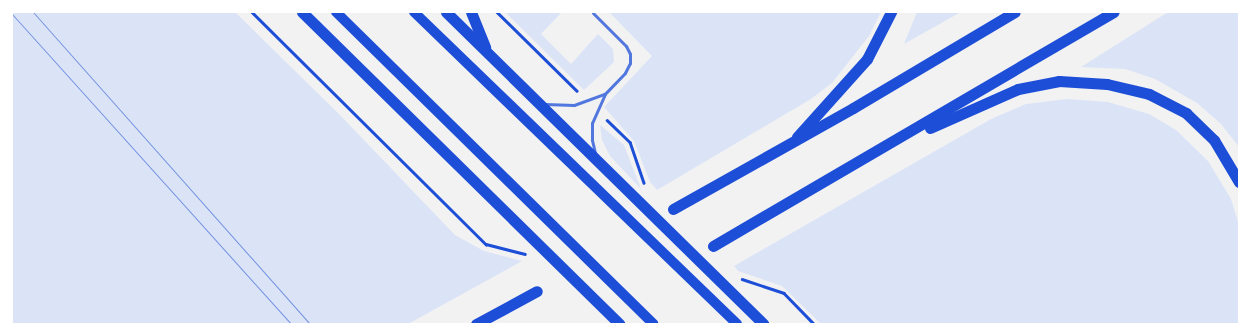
<!DOCTYPE html>
<style>
body{margin:0}
#map{position:relative;width:1251px;height:336px;overflow:hidden;background:#f2f2f2;font-family:Montserrat,sans-serif}
div>[style]{position:absolute}
.green>*{inset:0;background:#dbe4f7}
.path>*{height:2.5px;margin:-1.25px;padding:0 1.25px;transform-origin:1.25px;border-radius:1.25px;background:#1d4ed8}
.service>*{height:3px;margin:-1.5px;padding:0 1.5px;transform-origin:1.5px;border-radius:1.5px;background:#5277de}
.primary>*{height:10px;margin:-5px;padding:0 5px;transform-origin:5px;border-radius:5px;background:#1d4ed8}
.trunk>*{height:11px;margin:-5.5px;padding:0 5.5px;transform-origin:5.5px;border-radius:5.5px;background:#1d4ed8}
.tram>*{height:1px;margin:-0.5px;padding:0 0.5px;transform-origin:0.5px;border-radius:0.5px;background:#7290e2}
span{translate:-50% -50%;white-space:nowrap;text-align:center;line-height:1.15;-webkit-text-stroke:3px #fff;paint-order:stroke}
.frame{position:absolute;inset:0;border:13px solid #fff;pointer-events:none}
</style>
<div id="map">
<div class="green">
<div style="clip-path:polygon(12px 12px,235px 12px,340px 115px,455px 235px,484px 251px,522px 261px,408px 324px,12px 324px)"></div>
<div style="clip-path:polygon(505px 12px,562px 12px,541px 34px,571px 64px,598px 34px,613px 49px,614px 62px,584px 90px)"></div>
<div style="clip-path:polygon(609px 12px,881px 12px,869px 36px,832px 83px,811px 99px,657px 190px,650px 182px,634px 141px,604px 107px,652px 56px)"></div>
<div style="clip-path:polygon(917px 12px,961px 12px,904px 44px)"></div>
<div style="clip-path:polygon(1168px 12px,1239px 12px,1239px 147px,1221px 124px,1197px 103px,1155px 79px,1125px 69px,1081px 67px)"></div>
<div style="clip-path:polygon(1067px 99px,1108px 102px,1149px 114px,1176px 130px,1208px 161px,1231px 199px,1239px 225px,1239px 324px,821px 324px,782px 286px,738px 271px,734px 266px,993px 118px,1026px 104px)"></div>
<div style="clip-path:polygon(600px 125px,624px 145px,641px 189px,610px 156px,602px 140px)"></div>
</div>
<div class="path">
<div style="left:252px;top:12px;width:330px;rotate:44.8deg"></div>
<div style="left:486px;top:244px;width:40px;rotate:14.4deg"></div>
<div style="left:497px;top:12px;width:112px;rotate:44.6deg"></div>
<div style="left:607px;top:120px;width:32px;rotate:44deg"></div>
<div style="left:630px;top:142px;width:43px;rotate:71.1deg"></div>
<div style="left:742px;top:279px;width:44px;rotate:18.4deg"></div>
<div style="left:784px;top:293px;width:43px;rotate:45.9deg"></div>
</div>
<div class="service">
<div style="left:593px;top:13px;width:47px;rotate:45deg"></div>
<div style="left:626px;top:46px;width:9px;rotate:63deg"></div>
<div style="left:630px;top:54px;width:9px;rotate:90deg"></div>
<div style="left:630px;top:63px;width:11px;rotate:117deg"></div>
<div style="left:625px;top:73px;width:29px;rotate:134deg"></div>
<div style="left:545px;top:104px;width:29px;rotate:2deg"></div>
<div style="left:574px;top:105px;width:33px;rotate:-20deg"></div>
<div style="left:605px;top:94px;width:32px;rotate:114deg"></div>
<div style="left:592px;top:123px;width:17px;rotate:90deg"></div>
<div style="left:592px;top:140px;width:13px;rotate:77deg"></div>
</div>
<div class="primary">
<div style="left:336px;top:12px;width:445px;rotate:44.5deg"></div>
<div style="left:414px;top:12px;width:449px;rotate:44deg"></div>
</div>
<div class="trunk">
<div style="left:302px;top:12px;width:445px;rotate:44.5deg"></div>
<div style="left:446px;top:12px;width:445px;rotate:44.5deg"></div>
<div style="left:471px;top:12px;width:38px;rotate:68deg"></div>
<div style="left:930px;top:128px;width:96px;rotate:-23.9deg"></div>
<div style="left:1018px;top:89px;width:42px;rotate:-11deg"></div>
<div style="left:1059px;top:81px;width:48px;rotate:3.6deg"></div>
<div style="left:1107px;top:84px;width:43px;rotate:13.4deg"></div>
<div style="left:1149px;top:94px;width:42px;rotate:27.2deg"></div>
<div style="left:1186px;top:113px;width:39px;rotate:44deg"></div>
<div style="left:1214px;top:140px;width:49px;rotate:59.2deg"></div>
<div style="left:797px;top:137px;width:105px;rotate:-48.1deg"></div>
<div style="left:867px;top:59px;width:53px;rotate:-62.9deg"></div>
<div style="left:673px;top:209px;width:206px;rotate:-29.3deg"></div>
<div style="left:853px;top:108px;width:188px;rotate:-30.7deg"></div>
<div style="left:713px;top:246px;width:464px;rotate:-30.3deg"></div>
<div style="left:476px;top:324px;width:69px;rotate:-28.4deg"></div>
</div>
<div class="tram">
<div style="left:33px;top:12px;width:417px;rotate:48.4deg"></div>
<div style="left:12px;top:14px;width:417px;rotate:48deg"></div>
</div>
<div class="frame"></div>
</div>
